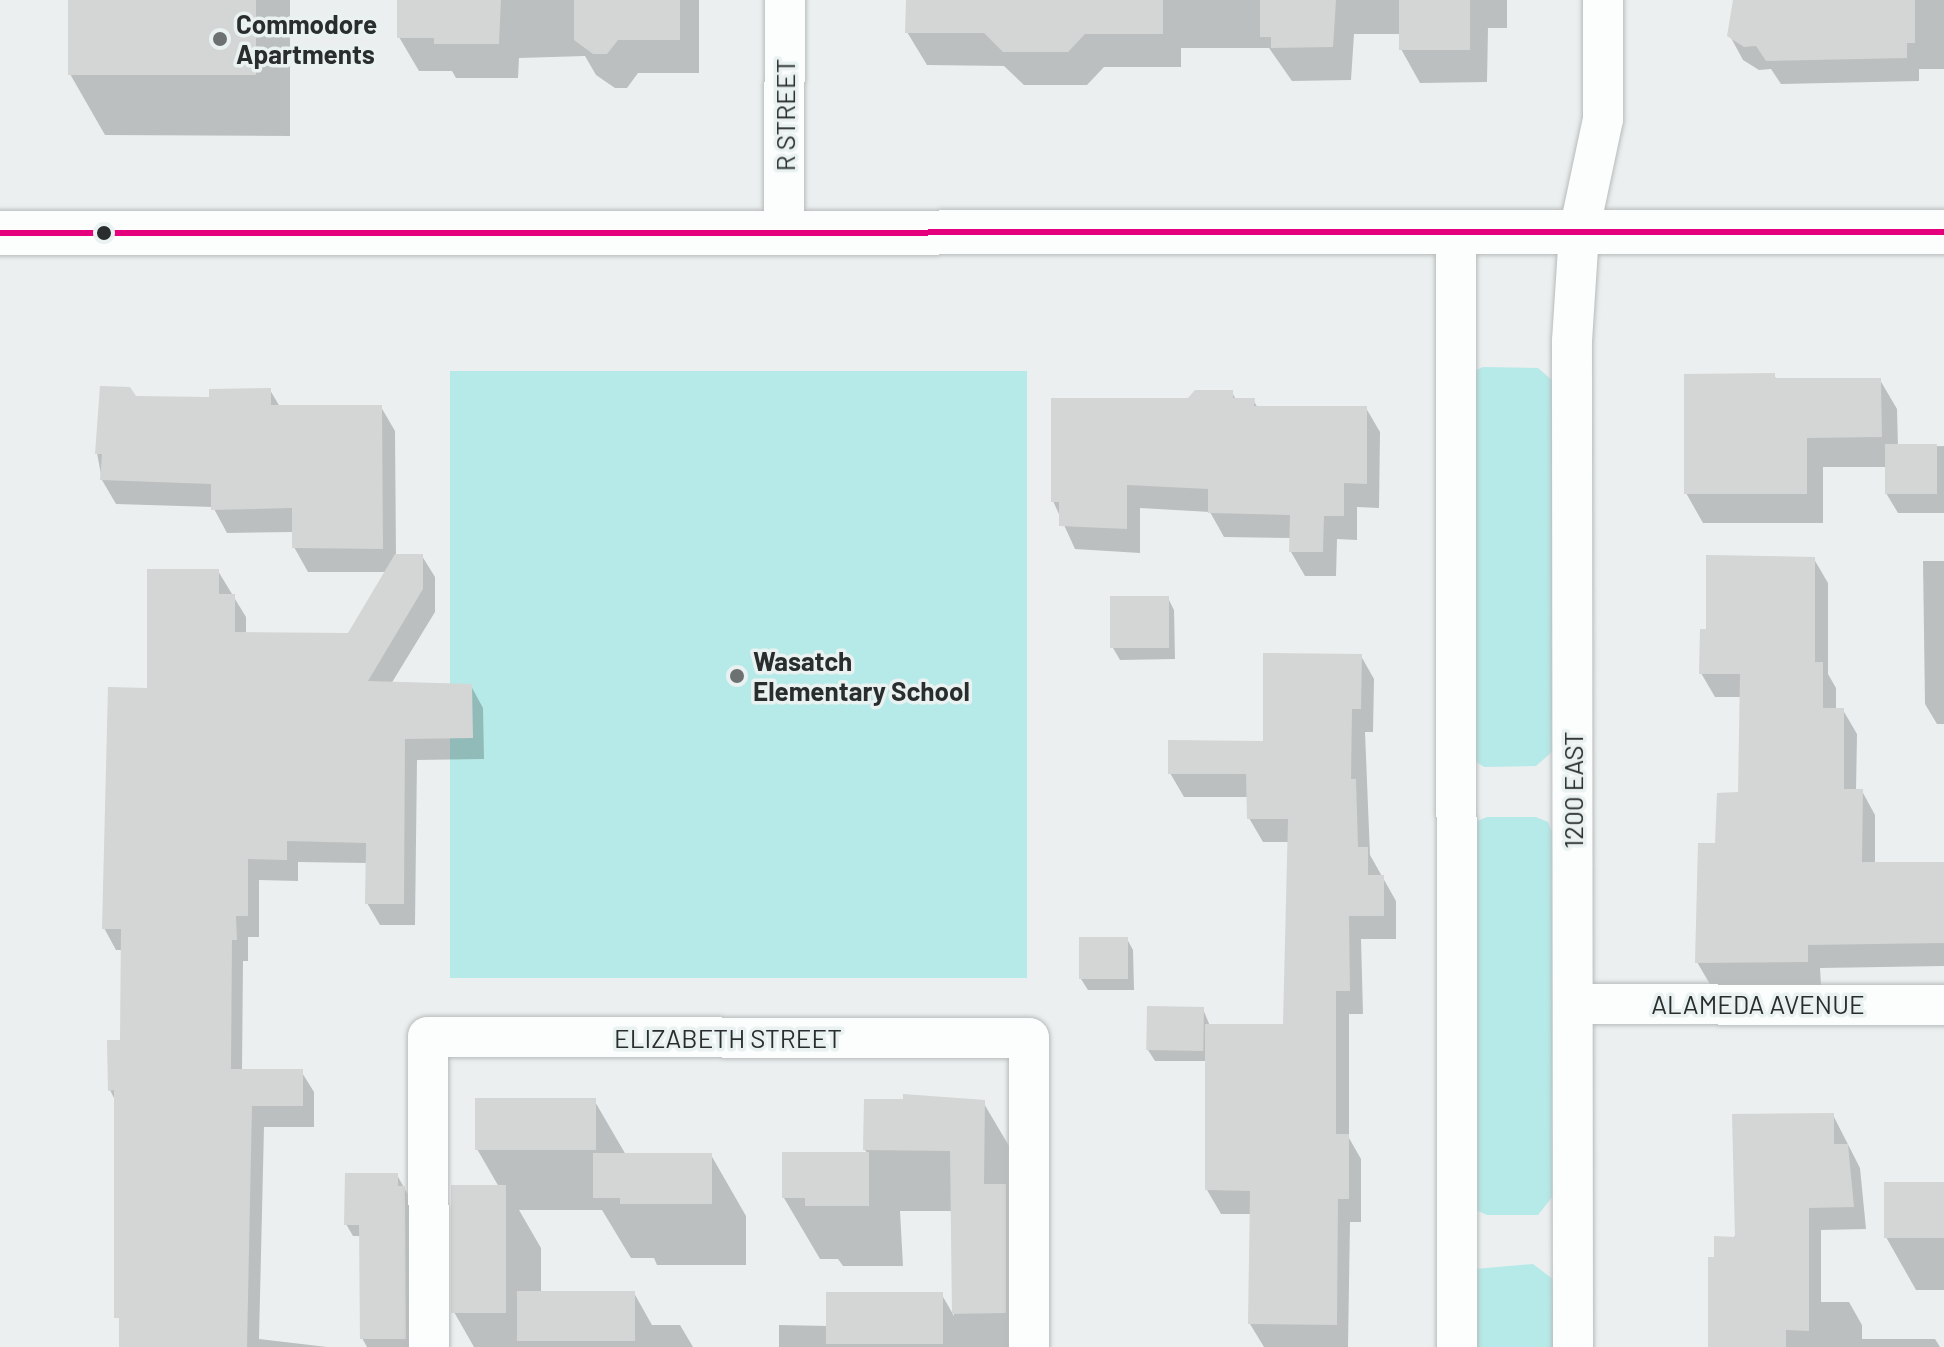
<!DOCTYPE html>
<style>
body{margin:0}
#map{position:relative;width:1944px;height:1347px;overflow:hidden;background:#ebefef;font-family:Barlow,sans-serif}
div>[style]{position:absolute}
.green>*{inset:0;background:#b5eae8;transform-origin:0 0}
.shadow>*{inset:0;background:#0003}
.building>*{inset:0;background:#d4d5d5;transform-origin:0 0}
.roads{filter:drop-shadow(0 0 2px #b8bbbb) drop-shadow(0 0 2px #b8bbbb)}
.street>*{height:40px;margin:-20px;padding:0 20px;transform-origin:20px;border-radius:20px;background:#fcfdfd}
.secondary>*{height:44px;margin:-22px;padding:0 22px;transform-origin:22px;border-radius:22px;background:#fcfdfd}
.bus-1>*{height:6px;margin:-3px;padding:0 3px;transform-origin:3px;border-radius:3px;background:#e5007d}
.dots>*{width:22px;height:22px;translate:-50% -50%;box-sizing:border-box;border:4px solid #e9f1f1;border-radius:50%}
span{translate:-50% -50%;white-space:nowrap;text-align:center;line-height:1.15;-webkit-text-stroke:7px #e9f1f1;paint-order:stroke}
.poi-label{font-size:26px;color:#2a2d2d;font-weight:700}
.left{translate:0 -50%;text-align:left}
.street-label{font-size:26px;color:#2a2d2d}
</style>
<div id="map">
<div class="green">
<div style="clip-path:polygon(1483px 367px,1538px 368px,1553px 381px,1553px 751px,1536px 766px,1484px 767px,1474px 760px,1474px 371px)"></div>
<div style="left:450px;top:371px;width:577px;height:607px"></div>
<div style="clip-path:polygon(1487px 817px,1536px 817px,1548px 822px,1554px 836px,1553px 1196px,1538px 1215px,1487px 1215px,1474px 1209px,1475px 822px)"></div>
<div style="clip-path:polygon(1533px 1264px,1554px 1280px,1554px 1347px,1469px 1347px,1475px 1269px)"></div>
</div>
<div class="shadow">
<div style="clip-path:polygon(70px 0,290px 0,290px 136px,105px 135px,70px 74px)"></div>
<div style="clip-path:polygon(399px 0,699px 0,699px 73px,638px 73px,627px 88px,615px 88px,596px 75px,585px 56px,519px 58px,518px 78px,456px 78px,452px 71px,419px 71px,399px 37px)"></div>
<div style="clip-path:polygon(908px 0,1507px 0,1507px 28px,1488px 28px,1487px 82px,1420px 83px,1401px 49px,1401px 34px,1354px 34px,1351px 80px,1292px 81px,1269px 48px,1181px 48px,1181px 67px,1104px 67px,1087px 85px,1024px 85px,1004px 66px,927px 65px,907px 32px)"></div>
<div style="clip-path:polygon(1735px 0,1944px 0,1944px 69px,1919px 69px,1919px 81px,1781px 84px,1771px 69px,1759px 70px,1743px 60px,1730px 36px)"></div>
<div style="clip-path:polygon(1774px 375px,1777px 380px,1880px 380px,1897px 409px,1898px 447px,1944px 446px,1944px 513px,1898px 513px,1886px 493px,1886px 467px,1823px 467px,1823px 523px,1703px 523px,1686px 493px)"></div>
<div style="clip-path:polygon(270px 390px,280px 407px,381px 407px,395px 431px,396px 556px,422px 556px,435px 577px,435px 612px,391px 684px,471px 686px,483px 708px,484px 759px,417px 760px,415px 925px,380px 925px,367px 903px,368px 863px,298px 862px,298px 881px,259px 880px,259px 937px,248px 937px,248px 961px,243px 961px,242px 1071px,301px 1071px,314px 1092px,314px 1127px,264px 1127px,259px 1339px,327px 1347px,120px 1347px,116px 1102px,110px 1090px,122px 1042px,123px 950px,116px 950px,104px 928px,149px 690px,218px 571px,246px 617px,246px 634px,349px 635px,386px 572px,308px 572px,294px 547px,294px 532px,227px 533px,213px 507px,116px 504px,102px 480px,97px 453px,135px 397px,211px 399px)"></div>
<div style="clip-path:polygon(1232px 392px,1236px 400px,1253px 400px,1258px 408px,1366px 408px,1380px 432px,1379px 508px,1357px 507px,1357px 540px,1337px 539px,1336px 576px,1305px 576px,1291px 552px,1291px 538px,1224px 537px,1210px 512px,1140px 508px,1140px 553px,1075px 549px,1053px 501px,1189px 400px)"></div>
<div style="clip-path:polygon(1814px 559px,1828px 583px,1828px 674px,1836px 688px,1836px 710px,1843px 710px,1857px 734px,1856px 791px,1862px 791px,1875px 815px,1875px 864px,1944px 864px,1944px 966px,1820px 968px,1821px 985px,1711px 986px,1697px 962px,1717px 845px,1740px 794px,1742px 697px,1715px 697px,1701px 673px,1708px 631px)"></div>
<div style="clip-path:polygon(1923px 561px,1944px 561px,1944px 724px,1937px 724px,1925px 704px)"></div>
<div style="clip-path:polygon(1168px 598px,1174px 610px,1175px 659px,1120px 660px,1113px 648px)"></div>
<div style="clip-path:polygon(1361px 656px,1374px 679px,1373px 732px,1365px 732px,1370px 855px,1396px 901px,1396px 939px,1361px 939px,1363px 1014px,1349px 1014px,1349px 1138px,1361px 1159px,1361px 1222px,1350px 1222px,1348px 1347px,1264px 1347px,1250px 1324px,1251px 1214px,1221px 1214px,1207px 1190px,1207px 1061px,1155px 1061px,1148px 1050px,1203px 1009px,1210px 1026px,1285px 1026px,1289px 842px,1263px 842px,1249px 818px,1249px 797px,1184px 797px,1170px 773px,1265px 743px)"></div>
<div style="clip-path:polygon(1127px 939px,1133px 950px,1134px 990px,1088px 990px,1081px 979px)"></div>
<div style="clip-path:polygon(594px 1100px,626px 1155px,711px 1155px,746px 1216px,746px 1265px,657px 1265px,654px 1258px,631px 1258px,602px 1210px,519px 1210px,541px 1248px,541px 1294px,634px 1293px,652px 1325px,680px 1325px,693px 1347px,474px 1347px,454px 1312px,499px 1187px,477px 1149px)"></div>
<div style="clip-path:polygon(983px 1102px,1019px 1163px,1040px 1347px,779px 1347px,779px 1325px,828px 1326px,942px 1295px,954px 1316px,953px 1211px,900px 1211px,903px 1266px,843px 1266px,838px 1259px,820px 1259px,784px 1198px,868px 1154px,865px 1150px)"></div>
<div style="clip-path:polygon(1833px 1115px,1860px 1168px,1866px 1229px,1821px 1230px,1821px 1302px,1849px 1302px,1862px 1325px,1862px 1339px,1935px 1339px,1940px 1347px,1699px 1347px,1710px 1347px,1716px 1259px)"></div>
<div style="clip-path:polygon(397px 1175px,411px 1200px,412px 1347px,367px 1347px,362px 1338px,361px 1236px,353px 1236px,346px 1224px)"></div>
<div style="clip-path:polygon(1944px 1184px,1944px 1290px,1916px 1290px,1886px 1237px)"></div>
</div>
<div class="building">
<div style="left:68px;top:0;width:188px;height:75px"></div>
<div style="clip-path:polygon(397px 0,501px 0,499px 44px,434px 44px,434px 38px,397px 38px)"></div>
<div style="clip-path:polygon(574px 0,680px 0,680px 40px,618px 40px,607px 54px,593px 54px,574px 40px)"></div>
<div style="clip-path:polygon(906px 0,1163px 0,1163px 34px,1085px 34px,1068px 52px,1003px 52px,984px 33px,905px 33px)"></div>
<div style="clip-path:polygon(1260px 0,1336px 0,1333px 47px,1271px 48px,1271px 37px,1260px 37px)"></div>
<div style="left:1399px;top:0;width:71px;height:50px"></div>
<div style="clip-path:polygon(1733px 0,1915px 0,1915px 43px,1907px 43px,1907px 58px,1766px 61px,1756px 46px,1744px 47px,1727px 36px)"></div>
<div style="clip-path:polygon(1775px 373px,1775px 378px,1881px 378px,1882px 437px,1807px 438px,1807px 494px,1684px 494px,1684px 374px)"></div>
<div style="clip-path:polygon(100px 386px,130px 387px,136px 396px,209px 397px,209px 389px,271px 388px,271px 405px,382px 405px,383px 549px,292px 548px,292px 508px,211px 510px,211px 484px,100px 480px,102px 454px,95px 454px)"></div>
<div style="clip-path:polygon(1195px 390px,1233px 390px,1233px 398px,1255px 398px,1254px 406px,1367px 406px,1367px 484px,1344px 483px,1344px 516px,1324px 516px,1323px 552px,1289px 552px,1290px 515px,1208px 513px,1208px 489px,1127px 485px,1127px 529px,1059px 526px,1059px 502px,1051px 502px,1051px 398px,1188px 398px)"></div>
<div style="left:1937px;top:444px;width:50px;height:52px;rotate:90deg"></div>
<div style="clip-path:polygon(395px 554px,423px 554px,423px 589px,368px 681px,472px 684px,473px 738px,405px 739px,404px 904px,365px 904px,366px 843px,287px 841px,287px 860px,248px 859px,248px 916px,236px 916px,237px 940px,232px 940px,231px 1069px,303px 1069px,303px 1106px,252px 1106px,247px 1347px,119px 1347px,119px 1318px,114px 1318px,114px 1090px,108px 1091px,107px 1040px,120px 1040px,121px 929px,102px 929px,108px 687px,147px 688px,147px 569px,219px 569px,219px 594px,235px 594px,235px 632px,348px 633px)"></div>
<div style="clip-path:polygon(1706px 555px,1815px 557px,1815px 662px,1823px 662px,1823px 708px,1844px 708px,1844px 789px,1863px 789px,1862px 862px,1944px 862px,1944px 943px,1808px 945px,1808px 962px,1695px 963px,1698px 843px,1715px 843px,1717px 793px,1738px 792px,1740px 674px,1699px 674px,1700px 629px,1706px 629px)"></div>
<div style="left:1169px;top:596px;width:52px;height:59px;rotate:90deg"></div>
<div style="clip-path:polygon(1263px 653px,1362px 654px,1361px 709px,1352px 709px,1351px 779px,1356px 779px,1358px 847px,1368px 847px,1368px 875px,1384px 875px,1384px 916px,1349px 916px,1350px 991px,1336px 991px,1336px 1134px,1349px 1134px,1349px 1199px,1338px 1199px,1337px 1325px,1248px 1324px,1250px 1191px,1205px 1190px,1205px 1024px,1283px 1024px,1288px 819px,1247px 819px,1246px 774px,1168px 774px,1168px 740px,1263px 741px)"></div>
<div style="left:1079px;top:937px;width:49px;height:42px"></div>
<div style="left:1147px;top:1006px;width:57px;height:44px;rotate:1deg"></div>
<div style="clip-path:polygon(903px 1094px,985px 1100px,984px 1184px,1006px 1184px,1006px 1313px,952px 1314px,950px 1151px,863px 1150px,864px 1099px,903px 1099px)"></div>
<div style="left:475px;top:1098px;width:121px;height:52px"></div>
<div style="clip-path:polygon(1834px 1113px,1834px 1144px,1848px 1144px,1854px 1207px,1809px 1208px,1809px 1331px,1786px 1330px,1786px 1347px,1708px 1347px,1708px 1257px,1714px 1257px,1714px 1236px,1735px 1237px,1732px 1114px)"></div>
<div style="clip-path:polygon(782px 1152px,869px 1152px,869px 1206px,805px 1206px,805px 1198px,782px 1198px)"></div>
<div style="clip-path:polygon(593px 1153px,712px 1153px,712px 1204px,620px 1204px,620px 1198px,593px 1198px)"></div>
<div style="clip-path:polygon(345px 1173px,398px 1173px,398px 1186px,405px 1186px,406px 1339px,360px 1339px,359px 1225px,344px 1225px)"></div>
<div style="left:1884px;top:1182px;width:60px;height:56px"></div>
<div style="left:451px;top:1185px;width:55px;height:128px"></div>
<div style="left:635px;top:1291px;width:50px;height:118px;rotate:90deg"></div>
<div style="left:826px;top:1292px;width:117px;height:52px"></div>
</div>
<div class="roads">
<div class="street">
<div style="left:784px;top:231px;width:231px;rotate:-89.8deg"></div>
<div style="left:1456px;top:234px;width:1113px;rotate:89.95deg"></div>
<div style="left:1573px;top:1004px;width:371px;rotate:0.2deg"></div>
<div style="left:429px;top:1347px;width:310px;rotate:-90.2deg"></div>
<div style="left:428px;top:1037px;width:601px;rotate:0.1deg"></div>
<div style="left:1029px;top:1038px;width:309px;rotate:90deg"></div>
<div style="left:1573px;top:1347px;width:1006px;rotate:-90.06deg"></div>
<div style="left:1572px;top:341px;width:109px;rotate:-86.3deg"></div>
<div style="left:1579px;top:232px;width:116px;rotate:-78deg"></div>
<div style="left:1603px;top:119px;width:119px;rotate:-90deg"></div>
</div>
<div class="secondary">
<div style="left:0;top:233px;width:1944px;rotate:-0.03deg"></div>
</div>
</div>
<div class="bus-1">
<div style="left:0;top:233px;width:1944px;rotate:-0.03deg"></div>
</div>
<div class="dots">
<div style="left:220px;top:39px;background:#6e7171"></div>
<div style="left:104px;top:233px;background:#2a2d2d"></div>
<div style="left:737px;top:676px;background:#6e7171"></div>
</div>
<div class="poi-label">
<span class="left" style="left:236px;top:39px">Commodore<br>Apartments</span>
<span class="left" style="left:753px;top:676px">Wasatch<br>Elementary School</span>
</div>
<div class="street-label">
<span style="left:785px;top:115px;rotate:-90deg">R STREET</span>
<span style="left:1573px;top:790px;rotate:-90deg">1200 EAST</span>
<span style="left:1758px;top:1004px">ALAMEDA AVENUE</span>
<span style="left:728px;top:1038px">ELIZABETH STREET</span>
</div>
</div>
